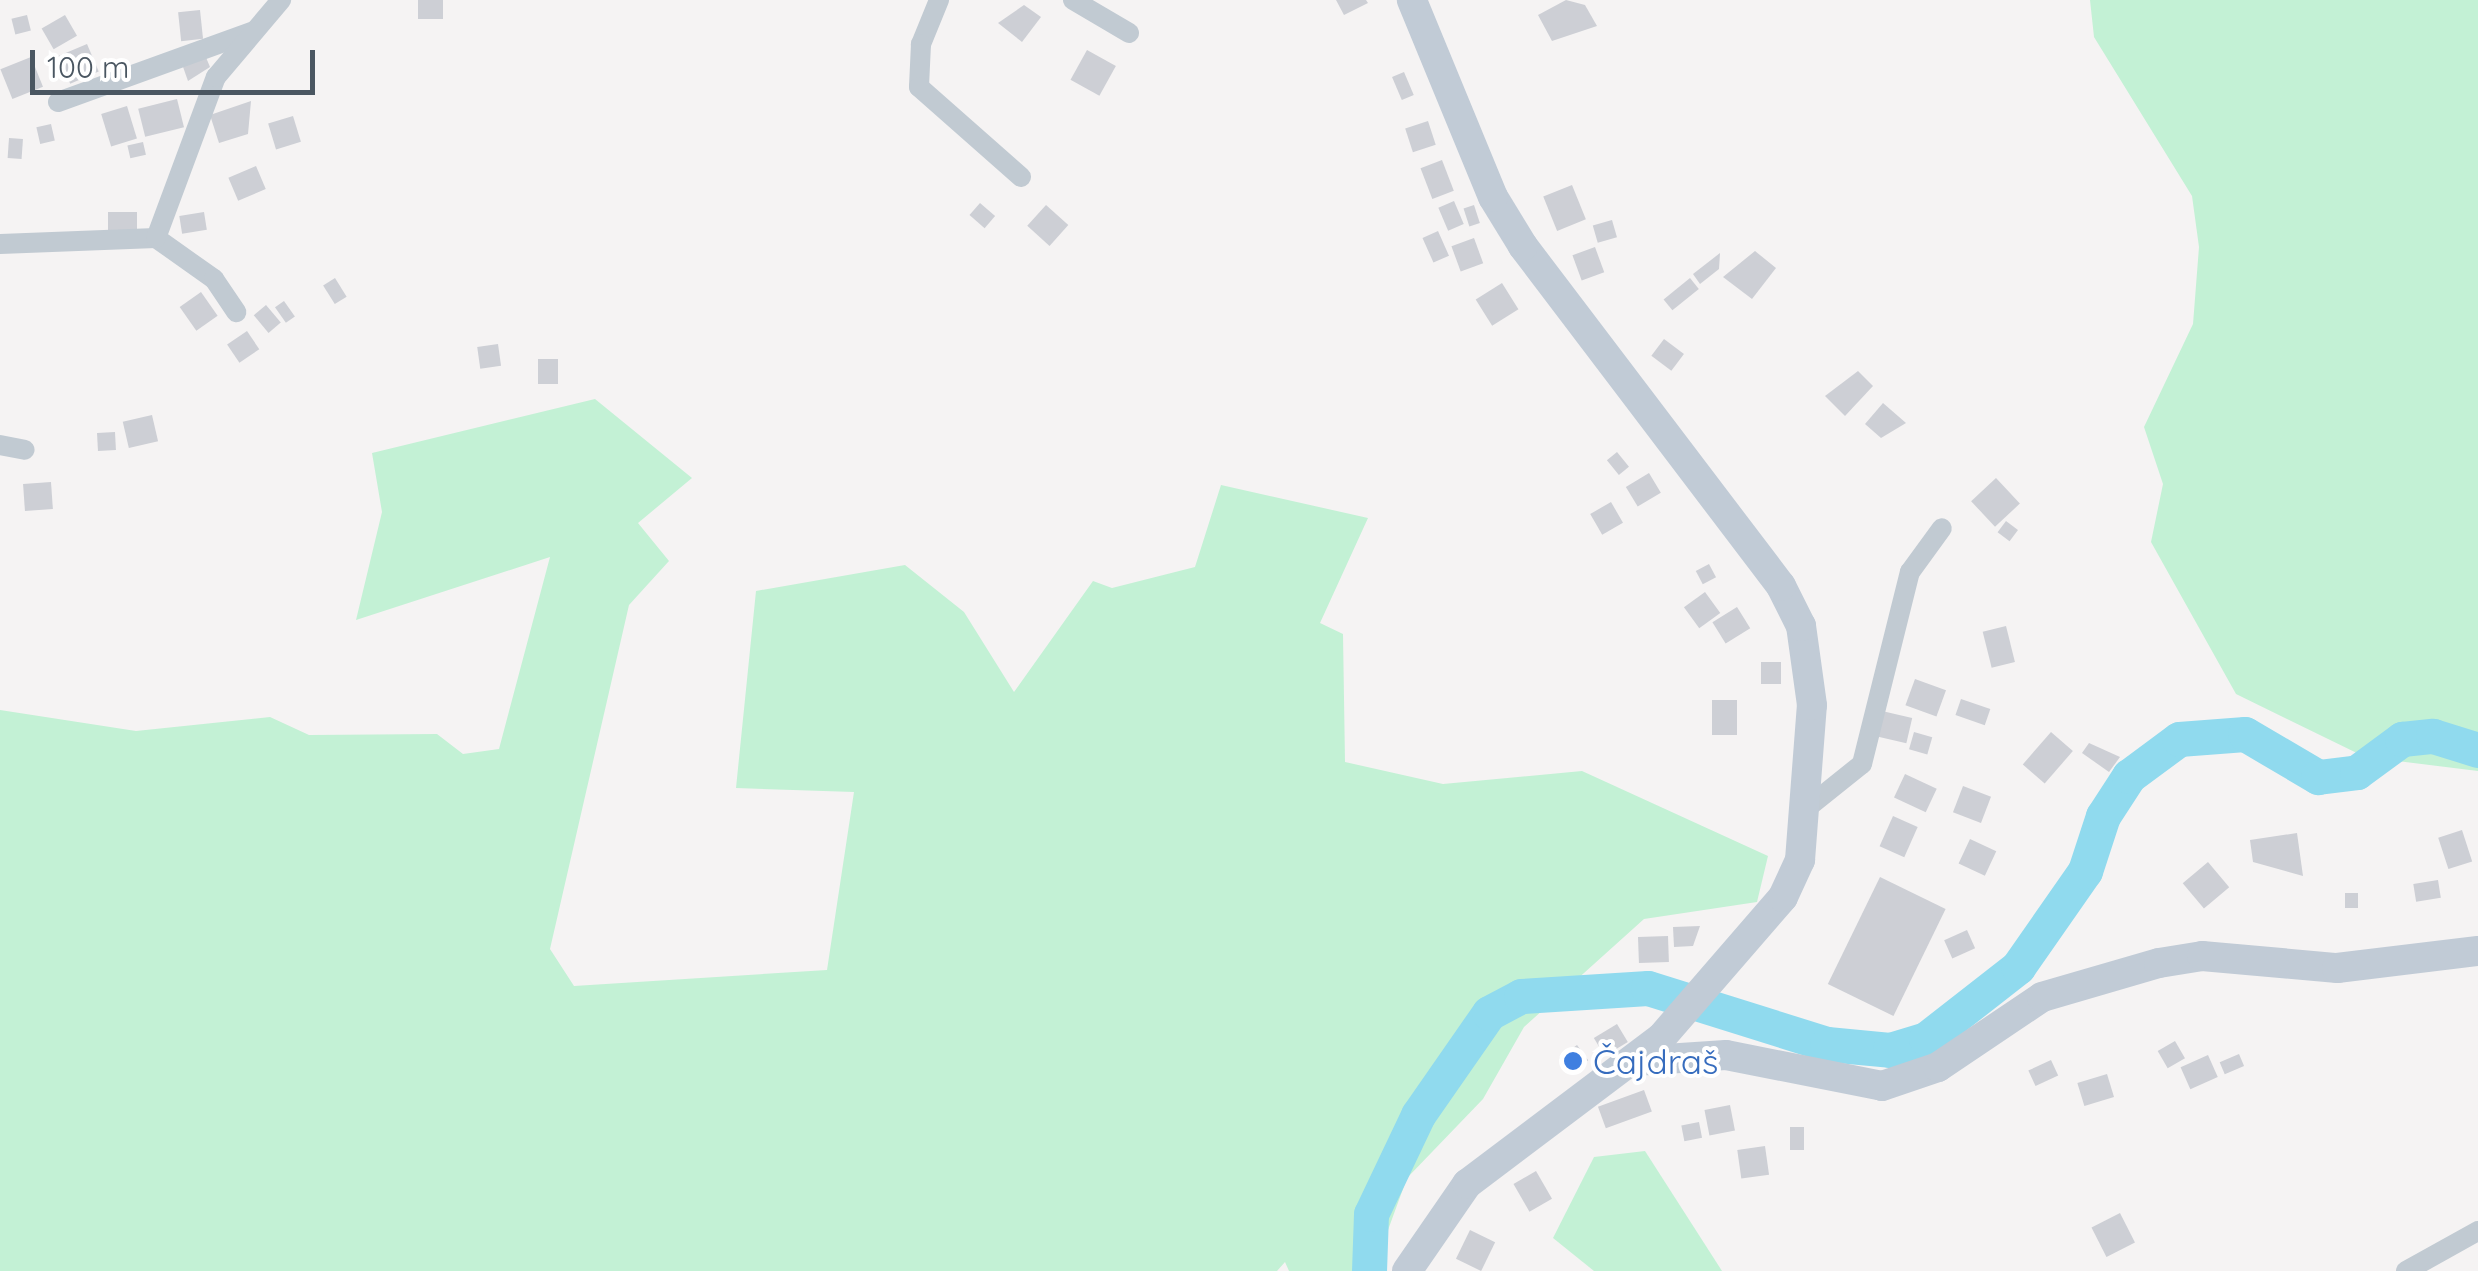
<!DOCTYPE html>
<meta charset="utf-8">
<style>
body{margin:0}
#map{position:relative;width:2478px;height:1271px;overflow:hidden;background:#f5f3f3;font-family:Quicksand,sans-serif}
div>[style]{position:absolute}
.green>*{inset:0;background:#c3f1d5}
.river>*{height:35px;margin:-17.5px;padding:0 17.5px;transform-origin:17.5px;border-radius:17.5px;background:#90daee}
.building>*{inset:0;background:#cdcfd5;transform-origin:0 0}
.street>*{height:20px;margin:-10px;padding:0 10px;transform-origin:10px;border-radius:10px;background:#c1cad2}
.secondary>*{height:30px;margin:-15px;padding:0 15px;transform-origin:15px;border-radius:15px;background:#c1cbd6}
.dots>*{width:28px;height:28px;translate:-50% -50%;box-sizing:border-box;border:5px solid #fff;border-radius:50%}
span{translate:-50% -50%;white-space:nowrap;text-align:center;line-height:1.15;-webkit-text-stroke:8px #fff;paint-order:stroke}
.shop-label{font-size:35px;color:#366cbe}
.left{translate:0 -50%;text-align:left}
.scale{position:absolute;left:30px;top:50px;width:285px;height:45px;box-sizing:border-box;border:5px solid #4a5661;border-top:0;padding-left:12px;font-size:30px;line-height:35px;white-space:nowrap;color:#4a5661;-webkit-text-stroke:8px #fff;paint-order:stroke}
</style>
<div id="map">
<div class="green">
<div style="clip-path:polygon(2090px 0,2478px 0,2478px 771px,2365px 757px,2236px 694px,2151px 542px,2163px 484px,2144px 427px,2193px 324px,2199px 247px,2192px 196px,2094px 37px)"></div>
<div style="clip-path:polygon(595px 399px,692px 478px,638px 523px,669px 561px,629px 605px,550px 949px,574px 986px,827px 970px,854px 792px,736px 788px,756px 591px,905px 565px,964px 612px,1014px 692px,1093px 581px,1112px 588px,1195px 567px,1221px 485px,1368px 518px,1320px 623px,1343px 634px,1345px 762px,1443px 784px,1582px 771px,1768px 856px,1757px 902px,1644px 919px,1524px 1027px,1483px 1099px,1407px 1178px,1373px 1271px,1289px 1271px,1285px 1262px,1277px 1271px,0 1271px,0 710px,136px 731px,270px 717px,309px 735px,437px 734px,463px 754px,499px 749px,550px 557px,356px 620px,382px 512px,372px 453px)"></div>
<div style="clip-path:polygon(1645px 1151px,1722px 1271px,1594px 1271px,1553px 1238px,1594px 1157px)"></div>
</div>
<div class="river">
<div style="left:1369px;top:1271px;width:57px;rotate:-88deg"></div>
<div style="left:1371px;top:1214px;width:110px;rotate:-64.6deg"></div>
<div style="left:1418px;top:1115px;width:124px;rotate:-55.2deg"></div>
<div style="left:1489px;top:1013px;width:36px;rotate:-28deg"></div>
<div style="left:1521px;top:996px;width:127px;rotate:-3.6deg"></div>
<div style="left:1648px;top:988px;width:188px;rotate:17.4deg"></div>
<div style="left:1827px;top:1044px;width:63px;rotate:5.4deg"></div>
<div style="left:1890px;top:1050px;width:38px;rotate:-17deg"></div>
<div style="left:1926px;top:1039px;width:117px;rotate:-38deg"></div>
<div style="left:2018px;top:967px;width:117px;rotate:-55.1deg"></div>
<div style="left:2085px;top:871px;width:58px;rotate:-71.9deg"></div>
<div style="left:2103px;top:816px;width:48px;rotate:-57deg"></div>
<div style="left:2129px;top:776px;width:62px;rotate:-36.5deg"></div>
<div style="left:2179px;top:739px;width:66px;rotate:-4.3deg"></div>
<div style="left:2245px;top:734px;width:85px;rotate:30.5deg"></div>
<div style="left:2318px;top:777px;width:39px;rotate:-7deg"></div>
<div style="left:2357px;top:772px;width:56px;rotate:-36.3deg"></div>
<div style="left:2402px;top:739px;width:31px;rotate:-6deg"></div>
<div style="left:2433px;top:736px;width:47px;rotate:17.3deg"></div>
</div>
<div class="building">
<div style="left:418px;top:0;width:25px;height:19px"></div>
<div style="clip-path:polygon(1336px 0,1366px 0,1368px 3px,1344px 15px)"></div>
<div style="clip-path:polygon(1566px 0,1585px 5px,1597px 26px,1552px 41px,1538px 15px)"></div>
<div style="clip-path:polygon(1024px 5px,1041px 17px,1022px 42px,998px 23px)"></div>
<div style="left:200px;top:10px;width:29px;height:22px;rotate:84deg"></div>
<div style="left:27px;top:15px;width:16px;height:16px;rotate:76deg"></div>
<div style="left:65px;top:15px;width:24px;height:27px;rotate:60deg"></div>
<div style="left:87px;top:44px;width:30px;height:31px;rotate:67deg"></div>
<div style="left:1087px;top:50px;width:33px;height:34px;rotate:29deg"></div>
<div style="clip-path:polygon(205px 55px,210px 67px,188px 81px,182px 64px)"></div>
<div style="left:31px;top:57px;width:32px;height:33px;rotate:68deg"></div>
<div style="left:1404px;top:72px;width:25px;height:13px;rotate:67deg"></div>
<div style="left:177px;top:99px;width:29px;height:40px;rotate:76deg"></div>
<div style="clip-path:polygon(251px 101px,248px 134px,219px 143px,210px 115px)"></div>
<div style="left:127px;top:106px;width:34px;height:27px;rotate:73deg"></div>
<div style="left:293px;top:116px;width:27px;height:26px;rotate:73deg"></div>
<div style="left:1428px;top:121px;width:25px;height:24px;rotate:72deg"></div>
<div style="left:51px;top:124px;width:17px;height:15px;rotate:77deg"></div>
<div style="left:9px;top:138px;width:14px;height:20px;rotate:4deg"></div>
<div style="left:143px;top:142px;width:13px;height:16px;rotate:77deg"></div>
<div style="left:1442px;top:160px;width:33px;height:23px;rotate:69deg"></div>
<div style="left:256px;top:166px;width:25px;height:30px;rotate:67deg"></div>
<div style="left:1572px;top:185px;width:37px;height:31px;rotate:68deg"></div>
<div style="left:1454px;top:201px;width:25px;height:17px;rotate:67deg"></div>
<div style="left:980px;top:203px;width:20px;height:16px;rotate:41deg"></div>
<div style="left:1046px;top:205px;width:30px;height:28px;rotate:42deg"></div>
<div style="left:1474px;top:205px;width:19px;height:11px;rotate:72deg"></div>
<div style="left:137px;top:212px;width:18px;height:29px;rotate:90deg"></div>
<div style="left:204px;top:212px;width:18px;height:25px;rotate:81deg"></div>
<div style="left:1612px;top:220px;width:18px;height:20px;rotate:74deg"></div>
<div style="left:1438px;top:231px;width:27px;height:17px;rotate:66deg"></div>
<div style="left:1474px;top:238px;width:27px;height:24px;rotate:70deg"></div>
<div style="left:1595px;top:247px;width:27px;height:24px;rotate:70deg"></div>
<div style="clip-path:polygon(1755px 251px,1776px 268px,1752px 299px,1723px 277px)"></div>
<div style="clip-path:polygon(1720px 253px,1719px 269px,1700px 284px,1693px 274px)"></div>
<div style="left:335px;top:278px;width:22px;height:14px;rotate:58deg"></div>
<div style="left:1690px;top:278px;width:14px;height:34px;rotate:51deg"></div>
<div style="left:1502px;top:283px;width:31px;height:31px;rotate:58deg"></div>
<div style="left:201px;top:292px;width:29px;height:26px;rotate:55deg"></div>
<div style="left:284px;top:301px;width:19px;height:11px;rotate:55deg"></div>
<div style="left:266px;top:305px;width:23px;height:16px;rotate:50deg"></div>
<div style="left:247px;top:331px;width:22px;height:24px;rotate:56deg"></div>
<div style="left:1664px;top:339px;width:25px;height:21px;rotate:37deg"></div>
<div style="left:498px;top:344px;width:22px;height:21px;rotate:82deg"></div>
<div style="left:538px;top:359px;width:20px;height:25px"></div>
<div style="clip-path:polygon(1858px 371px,1873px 386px,1845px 416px,1825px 396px)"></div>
<div style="clip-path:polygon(1883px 403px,1906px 423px,1881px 438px,1865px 424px)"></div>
<div style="left:152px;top:415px;width:27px;height:30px;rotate:77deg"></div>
<div style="left:115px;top:432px;width:18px;height:18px;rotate:87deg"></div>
<div style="left:1617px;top:452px;width:19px;height:13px;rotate:51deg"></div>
<div style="left:1649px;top:473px;width:23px;height:27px;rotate:59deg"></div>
<div style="left:1996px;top:478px;width:35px;height:34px;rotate:47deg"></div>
<div style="left:51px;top:482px;width:27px;height:28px;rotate:86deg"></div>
<div style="left:1611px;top:502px;width:24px;height:24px;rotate:60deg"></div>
<div style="left:2006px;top:521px;width:15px;height:14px;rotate:37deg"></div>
<div style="left:1709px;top:564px;width:15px;height:15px;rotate:62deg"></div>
<div style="left:1705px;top:592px;width:26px;height:26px;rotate:54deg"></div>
<div style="left:1737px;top:607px;width:25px;height:29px;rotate:58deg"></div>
<div style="left:2006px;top:626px;width:37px;height:24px;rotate:76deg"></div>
<div style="left:1761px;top:662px;width:20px;height:22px"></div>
<div style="left:1915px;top:679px;width:33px;height:28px;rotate:20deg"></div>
<div style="left:1961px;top:699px;width:31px;height:17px;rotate:19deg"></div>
<div style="left:1712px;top:700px;width:25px;height:35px"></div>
<div style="left:1882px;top:711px;width:31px;height:26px;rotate:13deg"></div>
<div style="left:1914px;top:732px;width:19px;height:18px;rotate:16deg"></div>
<div style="left:2051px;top:732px;width:29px;height:43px;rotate:41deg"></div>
<div style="clip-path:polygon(2089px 743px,2120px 757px,2109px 772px,2082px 753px)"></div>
<div style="left:1905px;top:774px;width:35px;height:26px;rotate:25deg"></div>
<div style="left:1963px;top:786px;width:30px;height:28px;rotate:21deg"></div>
<div style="left:1893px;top:816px;width:27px;height:33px;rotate:24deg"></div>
<div style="left:2462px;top:830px;width:33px;height:25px;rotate:72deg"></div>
<div style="clip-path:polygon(2297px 833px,2303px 876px,2253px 862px,2250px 840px)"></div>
<div style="left:1970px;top:839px;width:29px;height:27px;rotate:25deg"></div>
<div style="left:2208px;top:862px;width:33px;height:33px;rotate:50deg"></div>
<div style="left:1880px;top:877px;width:73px;height:119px;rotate:26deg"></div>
<div style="left:2438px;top:880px;width:18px;height:25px;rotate:81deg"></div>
<div style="left:2345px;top:893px;width:13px;height:15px"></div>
<div style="clip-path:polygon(1700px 926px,1693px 946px,1674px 947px,1673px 927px)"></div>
<div style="left:1967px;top:930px;width:20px;height:25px;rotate:66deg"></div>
<div style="left:1668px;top:936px;width:26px;height:30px;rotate:88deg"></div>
<div style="left:1617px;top:1024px;width:21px;height:27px;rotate:59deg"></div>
<div style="left:2175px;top:1041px;width:20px;height:20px;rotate:60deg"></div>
<div style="left:1577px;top:1045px;width:19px;height:22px;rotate:54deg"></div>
<div style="left:2239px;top:1054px;width:13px;height:21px;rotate:67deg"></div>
<div style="left:2208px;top:1055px;width:24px;height:30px;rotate:66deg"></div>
<div style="left:2051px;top:1060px;width:17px;height:25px;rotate:65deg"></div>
<div style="left:2107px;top:1074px;width:24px;height:31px;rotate:73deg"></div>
<div style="left:1644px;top:1090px;width:23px;height:49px;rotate:70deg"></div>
<div style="left:1730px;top:1105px;width:26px;height:26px;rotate:79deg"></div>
<div style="left:1699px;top:1122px;width:16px;height:18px;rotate:79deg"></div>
<div style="left:1790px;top:1127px;width:14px;height:23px"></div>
<div style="left:1765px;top:1146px;width:29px;height:28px;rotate:82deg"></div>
<div style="left:1536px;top:1171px;width:32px;height:26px;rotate:60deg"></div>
<div style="left:2120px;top:1213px;width:33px;height:32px;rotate:63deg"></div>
<div style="left:1470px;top:1230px;width:28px;height:32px;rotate:26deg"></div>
</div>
<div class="street">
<div style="left:939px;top:0;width:48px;rotate:112.2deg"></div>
<div style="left:921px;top:44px;width:43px;rotate:92.7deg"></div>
<div style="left:919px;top:87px;width:136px;rotate:41.4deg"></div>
<div style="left:1073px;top:0;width:65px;rotate:30.5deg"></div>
<div style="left:58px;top:102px;width:208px;rotate:-19.9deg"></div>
<div style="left:156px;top:238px;width:71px;rotate:35.3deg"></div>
<div style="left:214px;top:279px;width:40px;rotate:56deg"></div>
<div style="left:0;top:244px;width:156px;rotate:-2.2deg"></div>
<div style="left:156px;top:238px;width:172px;rotate:-69.6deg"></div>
<div style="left:216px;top:77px;width:101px;rotate:-49.8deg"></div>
<div style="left:0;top:445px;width:25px;rotate:11deg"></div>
<div style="left:1807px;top:808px;width:70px;rotate:-38.7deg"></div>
<div style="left:1862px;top:764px;width:198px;rotate:-76deg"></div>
<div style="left:1910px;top:572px;width:54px;rotate:-54deg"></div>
<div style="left:2406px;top:1271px;width:82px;rotate:-29.1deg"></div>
</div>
<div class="secondary">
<div style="left:1635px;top:1061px;width:91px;rotate:-3.8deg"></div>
<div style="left:1726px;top:1055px;width:159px;rotate:11.2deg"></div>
<div style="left:1882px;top:1086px;width:59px;rotate:-18.7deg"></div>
<div style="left:1938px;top:1067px;width:125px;rotate:-33.9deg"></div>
<div style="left:2042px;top:997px;width:122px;rotate:-16.2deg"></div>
<div style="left:2159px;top:963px;width:44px;rotate:-9.2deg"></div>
<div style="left:2202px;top:956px;width:136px;rotate:5.1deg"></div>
<div style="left:2337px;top:968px;width:142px;rotate:-6.9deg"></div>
<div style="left:1407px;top:1271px;width:106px;rotate:-55.4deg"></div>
<div style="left:1467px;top:1184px;width:243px;rotate:-37deg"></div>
<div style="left:1661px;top:1038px;width:186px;rotate:-49.1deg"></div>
<div style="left:1783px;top:897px;width:41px;rotate:-65.3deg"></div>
<div style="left:1800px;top:860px;width:155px;rotate:-85.6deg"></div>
<div style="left:1812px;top:705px;width:80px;rotate:-97.9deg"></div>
<div style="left:1801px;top:626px;width:45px;rotate:-116.6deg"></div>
<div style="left:1781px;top:586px;width:427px;rotate:-127.2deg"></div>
<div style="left:1523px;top:246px;width:57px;rotate:-121.5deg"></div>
<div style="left:1493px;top:197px;width:213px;rotate:-112.4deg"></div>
</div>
<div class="dots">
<div style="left:1573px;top:1061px;background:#3f7fe0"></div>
</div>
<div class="shop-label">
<span class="left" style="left:1593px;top:1061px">Čajdraš</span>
</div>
<div class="scale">100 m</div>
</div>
